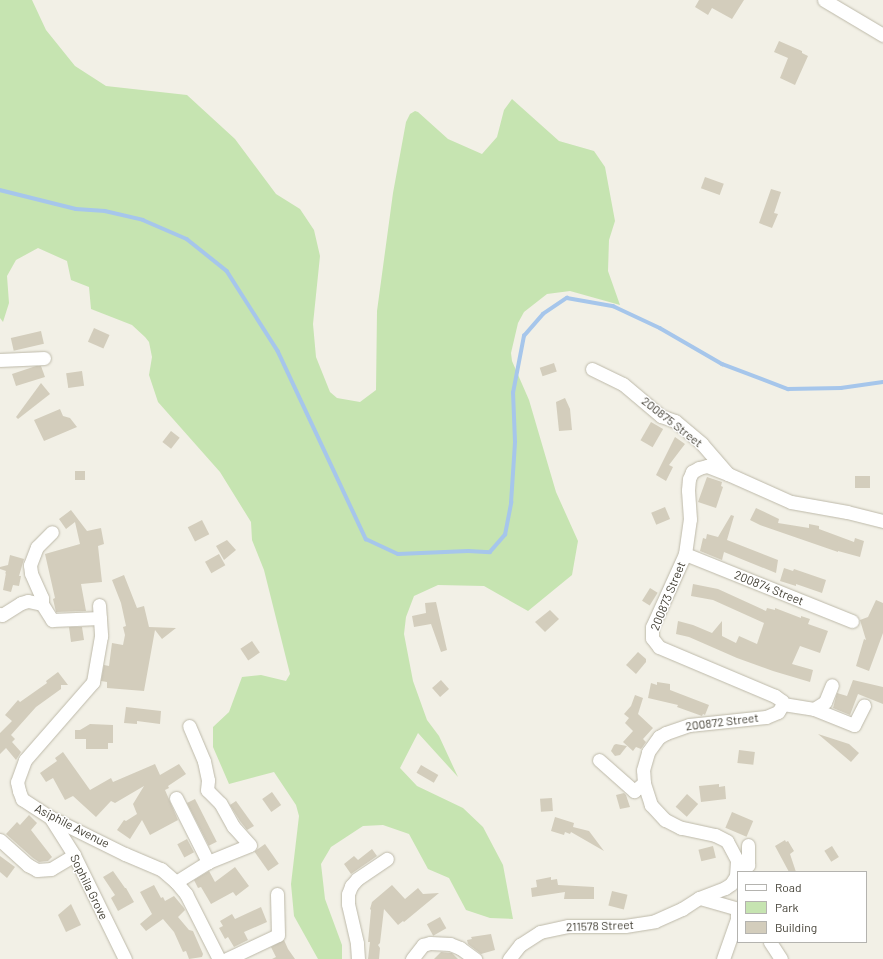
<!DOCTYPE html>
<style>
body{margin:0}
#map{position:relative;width:883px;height:959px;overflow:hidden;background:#f2f0e6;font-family:Barlow,sans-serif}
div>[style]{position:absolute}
.green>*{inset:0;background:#c6e4b1}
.stream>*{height:3.5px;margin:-1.75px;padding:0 1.75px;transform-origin:1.75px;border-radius:1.75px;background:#a6c6eb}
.building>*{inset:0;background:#d3cdbc;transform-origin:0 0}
.roads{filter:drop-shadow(0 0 1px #bdb9a9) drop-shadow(0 0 1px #bdb9a9)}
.minor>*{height:13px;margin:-6.5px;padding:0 6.5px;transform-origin:6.5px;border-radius:6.5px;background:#fff}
span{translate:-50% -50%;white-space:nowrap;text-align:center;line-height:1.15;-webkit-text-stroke:3px #fff;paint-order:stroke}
.street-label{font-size:12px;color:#444136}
.legend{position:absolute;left:737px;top:871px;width:130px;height:72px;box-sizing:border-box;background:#fff;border:1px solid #b4b3af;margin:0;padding:5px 7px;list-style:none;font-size:12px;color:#444136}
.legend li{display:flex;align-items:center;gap:8px;height:20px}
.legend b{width:20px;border:1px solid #b4b3af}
</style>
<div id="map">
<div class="green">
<div style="clip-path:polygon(0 0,32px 0,46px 30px,75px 66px,106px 86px,187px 95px,235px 139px,276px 194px,300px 209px,314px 230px,320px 256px,313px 324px,316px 357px,330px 392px,337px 398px,360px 402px,376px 390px,377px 311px,393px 193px,406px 122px,410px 114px,415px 111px,418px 112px,448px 139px,482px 154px,497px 137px,504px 110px,512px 99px,559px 141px,594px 151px,605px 167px,615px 221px,609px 240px,608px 271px,620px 305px,570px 291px,547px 294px,524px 312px,518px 323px,511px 353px,512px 361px,529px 400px,556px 492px,578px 541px,572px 575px,528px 611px,484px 586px,438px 585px,414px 596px,406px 617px,404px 634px,413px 681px,427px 720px,439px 736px,458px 777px,418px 733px,400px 768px,417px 786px,463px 808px,483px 827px,503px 865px,513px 919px,490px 918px,466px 910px,449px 878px,428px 869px,409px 834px,383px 825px,363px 826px,331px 847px,321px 864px,325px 899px,342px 945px,342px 959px,318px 959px,294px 916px,291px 884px,299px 816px,296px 805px,274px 772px,229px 784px,213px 747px,213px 727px,229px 712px,242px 677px,261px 675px,286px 681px,290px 674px,264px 570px,252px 540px,251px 522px,220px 472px,158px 402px,149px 375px,152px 357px,149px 342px,145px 337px,132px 325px,91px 309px,89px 287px,71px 280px,67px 261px,38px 248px,16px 260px,7px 276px,9px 303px,3px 322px,0 318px)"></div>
</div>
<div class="stream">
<div style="left:0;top:190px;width:78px;rotate:14deg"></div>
<div style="left:76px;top:209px;width:29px;rotate:4deg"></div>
<div style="left:105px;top:211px;width:39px;rotate:13deg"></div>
<div style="left:143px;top:220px;width:48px;rotate:23.4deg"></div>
<div style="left:187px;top:239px;width:51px;rotate:38.7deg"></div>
<div style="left:227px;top:271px;width:95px;rotate:57.5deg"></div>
<div style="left:278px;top:351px;width:208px;rotate:64.9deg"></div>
<div style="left:366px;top:539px;width:35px;rotate:25deg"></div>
<div style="left:398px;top:554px;width:70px;rotate:-2.5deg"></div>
<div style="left:468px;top:551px;width:22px;rotate:3deg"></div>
<div style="left:490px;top:552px;width:23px;rotate:-49deg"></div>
<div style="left:505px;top:535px;width:33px;rotate:-79deg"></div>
<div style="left:511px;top:503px;width:61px;rotate:-86.2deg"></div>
<div style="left:515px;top:442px;width:49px;rotate:-92.3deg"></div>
<div style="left:513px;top:393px;width:58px;rotate:-79.1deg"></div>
<div style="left:524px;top:336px;width:29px;rotate:-49deg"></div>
<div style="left:543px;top:314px;width:29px;rotate:-34deg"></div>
<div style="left:567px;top:298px;width:47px;rotate:9.9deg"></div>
<div style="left:613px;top:306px;width:52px;rotate:25.1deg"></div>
<div style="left:660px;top:328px;width:72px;rotate:30.1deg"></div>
<div style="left:722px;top:364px;width:71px;rotate:20.7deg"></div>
<div style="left:788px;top:389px;width:53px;rotate:-1.1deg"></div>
<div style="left:841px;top:388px;width:42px;rotate:-8.1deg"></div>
</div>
<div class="building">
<div style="clip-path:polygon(699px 0,744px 0,732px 19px,712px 8px,708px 15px,695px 7px)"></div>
<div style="clip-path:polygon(779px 41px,802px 51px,802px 53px,808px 56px,795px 85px,780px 78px,788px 58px,774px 52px)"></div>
<div style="left:705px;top:177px;width:20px;height:12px;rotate:20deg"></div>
<div style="clip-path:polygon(771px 189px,781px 192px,774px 213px,778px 214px,772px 228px,759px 223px)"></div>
<div style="left:94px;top:328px;width:17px;height:15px;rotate:24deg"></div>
<div style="left:41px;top:331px;width:13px;height:31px;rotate:77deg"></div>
<div style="left:554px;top:363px;width:9px;height:15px;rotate:72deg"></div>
<div style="clip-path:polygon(36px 366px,41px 366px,45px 377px,16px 386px,12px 374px)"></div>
<div style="left:82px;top:371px;width:15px;height:16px;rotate:82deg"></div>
<div style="clip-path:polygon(41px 383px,50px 394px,18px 419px,16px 417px)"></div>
<div style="clip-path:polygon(565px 398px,570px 409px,572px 430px,559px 431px,556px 402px)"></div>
<div style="clip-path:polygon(60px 409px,63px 416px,70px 418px,77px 427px,44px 441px,34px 420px)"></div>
<div style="left:651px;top:422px;width:14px;height:21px;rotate:30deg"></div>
<div style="left:171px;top:431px;width:11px;height:14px;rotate:38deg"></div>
<div style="clip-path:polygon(675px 437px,685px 444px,669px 465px,673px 467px,666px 481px,656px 475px)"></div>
<div style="left:75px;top:471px;width:10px;height:9px"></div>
<div style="left:855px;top:476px;width:15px;height:12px"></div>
<div style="clip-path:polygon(707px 477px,722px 482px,721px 486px,723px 487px,716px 508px,698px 502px)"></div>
<div style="left:665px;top:507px;width:13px;height:15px;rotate:67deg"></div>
<div style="clip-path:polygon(756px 508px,779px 519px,778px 523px,809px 528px,809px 524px,819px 526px,819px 529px,854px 542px,855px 538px,864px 541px,860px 557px,838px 551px,838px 552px,760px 525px,750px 520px)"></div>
<div style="clip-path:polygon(71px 510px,87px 531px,101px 528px,104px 544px,98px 546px,102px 582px,81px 584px,86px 611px,56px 612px,53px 599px,55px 598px,45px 554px,80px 544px,75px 522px,66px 529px,59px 519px)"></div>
<div style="clip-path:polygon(731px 515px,734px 516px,727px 540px,778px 560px,776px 573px,724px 552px,722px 560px,700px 551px,703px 538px,706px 539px,707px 534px,718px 537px)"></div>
<div style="left:202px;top:520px;width:16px;height:16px;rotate:63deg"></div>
<div style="clip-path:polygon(227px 540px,236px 550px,224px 560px,216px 546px)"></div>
<div style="left:219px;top:554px;width:13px;height:16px;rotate:61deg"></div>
<div style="clip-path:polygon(10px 555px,24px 559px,19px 576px,21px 576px,19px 586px,13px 585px,11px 592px,3px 590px,6px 573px,5px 574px,6px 571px,0 569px,0 567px,8px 565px)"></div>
<div style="clip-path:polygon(784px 568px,793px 571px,794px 569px,826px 580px,822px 593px,796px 584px,796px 586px,780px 581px)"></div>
<div style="clip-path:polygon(124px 575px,137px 608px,144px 606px,149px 627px,176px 628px,162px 639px,155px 630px,144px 691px,107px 688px,107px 682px,101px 681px,104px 665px,109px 666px,112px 643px,123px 645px,125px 635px,123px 627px,126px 626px,121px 603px,112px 580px)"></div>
<div style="clip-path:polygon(693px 584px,718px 589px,766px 611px,767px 608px,775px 610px,775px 608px,801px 618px,801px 616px,810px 619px,808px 624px,828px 631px,820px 653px,800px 646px,792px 664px,813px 670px,810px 682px,773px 671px,737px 658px,689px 637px,676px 634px,678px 621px,693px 625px,712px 633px,722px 621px,722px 636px,736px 643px,739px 636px,757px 644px,764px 623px,713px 600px,691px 596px)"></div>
<div style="left:650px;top:588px;width:9px;height:15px;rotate:32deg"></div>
<div style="clip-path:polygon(876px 600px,883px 603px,883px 633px,869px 671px,856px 666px,864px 639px,866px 640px,860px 620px,868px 617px)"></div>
<div style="clip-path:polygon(436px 602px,447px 650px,441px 652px,431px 624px,414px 627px,412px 616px,426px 613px,425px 603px)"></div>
<div style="clip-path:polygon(550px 610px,559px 619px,545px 632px,535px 622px)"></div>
<div style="clip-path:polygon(69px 627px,82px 627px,84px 640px,71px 642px)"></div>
<div style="left:252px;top:641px;width:14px;height:14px;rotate:56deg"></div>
<div style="clip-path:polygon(638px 652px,646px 659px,646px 662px,636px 674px,626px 665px)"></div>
<div style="clip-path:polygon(58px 672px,68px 685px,61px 685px,61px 689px,36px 707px,11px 735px,15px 739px,12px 742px,21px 752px,16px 760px,6px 748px,0 754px,0 733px,12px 721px,5px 715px,18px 700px,20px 702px,47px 683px,46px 681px)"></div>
<div style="left:441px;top:680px;width:12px;height:12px;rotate:48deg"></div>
<div style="clip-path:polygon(853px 680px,883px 687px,883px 704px,858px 694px,850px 715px,833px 708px,837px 693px,847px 696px)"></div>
<div style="clip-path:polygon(657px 682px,670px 684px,670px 690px,709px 705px,705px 715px,703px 714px,702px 716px,677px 707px,678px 705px,648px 698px,651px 683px,657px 685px)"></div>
<div style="clip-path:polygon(635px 695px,643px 698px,638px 714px,653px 728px,643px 739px,646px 742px,641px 749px,636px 747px,633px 751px,623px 742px,633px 731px,625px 723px,629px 718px,624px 714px,631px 706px)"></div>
<div style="clip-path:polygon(126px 707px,161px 711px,160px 724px,137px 721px,137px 724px,124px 723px)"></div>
<div style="clip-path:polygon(90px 724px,113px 725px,113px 743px,108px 743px,108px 749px,86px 749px,86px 739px,75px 739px,75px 730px,80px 730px)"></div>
<div style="clip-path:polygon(818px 734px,849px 744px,859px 753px,851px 762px)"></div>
<div style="clip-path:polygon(614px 745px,616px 744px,627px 746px,620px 755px,615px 756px,611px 751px)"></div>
<div style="left:739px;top:750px;width:16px;height:13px;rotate:7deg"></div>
<div style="clip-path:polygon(63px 752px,90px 790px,111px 778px,113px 782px,155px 764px,160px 775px,179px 764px,186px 774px,168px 786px,169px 788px,165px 790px,178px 820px,150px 835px,142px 820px,130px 839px,117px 830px,124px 820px,126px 821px,137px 814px,133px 804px,144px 786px,115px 803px,111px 801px,96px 817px,73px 796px,65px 800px,53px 778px,46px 782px,40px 773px,57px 761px,55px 758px)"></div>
<div style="left:421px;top:765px;width:20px;height:9px;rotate:30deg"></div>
<div style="clip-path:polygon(719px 784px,719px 787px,725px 786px,726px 799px,701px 802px,699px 786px)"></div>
<div style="left:272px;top:792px;width:16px;height:12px;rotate:55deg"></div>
<div style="clip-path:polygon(624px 793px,626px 795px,630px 807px,620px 809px,616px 795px)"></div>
<div style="left:687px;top:794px;width:15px;height:17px;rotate:42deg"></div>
<div style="left:552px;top:798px;width:13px;height:12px;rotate:86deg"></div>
<div style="left:195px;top:799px;width:48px;height:9px;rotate:63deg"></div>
<div style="clip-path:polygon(236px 801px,254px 826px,247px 830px,240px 821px,230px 805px)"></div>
<div style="left:732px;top:812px;width:23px;height:17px;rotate:23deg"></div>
<div style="clip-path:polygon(29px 815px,37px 823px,31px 830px,52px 857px,48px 861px,39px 862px,33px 858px,6px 834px,17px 822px,20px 825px)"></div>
<div style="clip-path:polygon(555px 817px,574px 823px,573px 827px,589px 831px,604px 851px,571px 832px,570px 834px,565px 832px,564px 835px,551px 831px)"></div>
<div style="left:187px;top:839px;width:15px;height:11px;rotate:62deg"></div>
<div style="clip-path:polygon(785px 840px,786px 842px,788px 841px,794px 851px,790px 854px,796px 872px,789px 872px,775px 846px)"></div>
<div style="left:265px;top:844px;width:24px;height:13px;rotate:55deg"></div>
<div style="left:713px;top:846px;width:12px;height:15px;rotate:76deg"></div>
<div style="left:832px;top:846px;width:13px;height:9px;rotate:58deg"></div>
<div style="clip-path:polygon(372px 849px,377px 856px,351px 874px,344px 864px,354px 856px,358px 860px)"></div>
<div style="clip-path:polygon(0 856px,15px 867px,7px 878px,0 872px)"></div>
<div style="clip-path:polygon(235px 867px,249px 886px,236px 896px,233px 892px,211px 904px,201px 887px,198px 888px,194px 880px,209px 871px,215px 882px)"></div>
<div style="clip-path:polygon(113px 871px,125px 888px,126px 888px,134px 902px,118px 911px,111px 898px,115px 895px,103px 877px)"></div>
<div style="clip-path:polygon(551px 877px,551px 880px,557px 879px,558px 885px,594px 887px,594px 899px,564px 899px,565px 892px,532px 897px,531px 888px,537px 887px,536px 880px)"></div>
<div style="clip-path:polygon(154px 885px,161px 898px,163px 897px,165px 901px,174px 896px,184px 908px,185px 910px,178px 917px,189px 930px,193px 931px,203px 954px,202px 957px,189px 959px,186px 951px,183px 952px,174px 932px,163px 919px,146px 931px,140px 924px,152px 914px,140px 892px)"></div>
<div style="clip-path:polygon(392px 885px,405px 899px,418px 888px,423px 894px,439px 893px,404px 922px,403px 921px,398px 925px,384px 909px,380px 943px,378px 945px,380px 948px,379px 959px,368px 959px,370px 942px,368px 942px,371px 910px,370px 909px,372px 902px)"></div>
<div style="left:612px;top:891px;width:16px;height:15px;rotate:14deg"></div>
<div style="clip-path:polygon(71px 904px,81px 925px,66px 932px,58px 915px)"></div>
<div style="clip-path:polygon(261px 907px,267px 922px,244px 932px,248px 940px,234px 947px,228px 937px,225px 939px,219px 928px,223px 926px,220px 921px,232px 914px,235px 919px)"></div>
<div style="left:440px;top:917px;width:13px;height:15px;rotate:61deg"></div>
<div style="clip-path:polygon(491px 934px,495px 950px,481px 954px,468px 944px,467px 940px,472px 939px,471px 937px)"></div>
<div style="clip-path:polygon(284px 940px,288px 949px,295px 959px,272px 959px,276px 957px,271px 947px)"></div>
<div style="clip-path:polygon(441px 952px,452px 953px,458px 959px,434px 959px)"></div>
</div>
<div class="roads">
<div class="minor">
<div style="left:824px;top:0;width:69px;rotate:30.7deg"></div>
<div style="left:0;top:360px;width:44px;rotate:-2.6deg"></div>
<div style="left:592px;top:369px;width:34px;rotate:26deg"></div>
<div style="left:623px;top:384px;width:50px;rotate:40.1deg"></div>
<div style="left:661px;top:416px;width:15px;rotate:20deg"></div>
<div style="left:675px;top:421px;width:35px;rotate:40deg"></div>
<div style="left:702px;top:444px;width:40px;rotate:49deg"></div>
<div style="left:685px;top:554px;width:180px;rotate:21.9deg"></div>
<div style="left:42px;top:604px;width:6px;rotate:-90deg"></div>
<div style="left:42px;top:598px;width:27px;rotate:-114deg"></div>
<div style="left:31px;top:573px;width:8px;rotate:-97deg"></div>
<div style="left:30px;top:565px;width:19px;rotate:-69deg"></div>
<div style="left:37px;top:547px;width:21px;rotate:-45deg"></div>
<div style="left:99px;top:605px;width:31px;rotate:86deg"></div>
<div style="left:101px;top:636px;width:47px;rotate:99.9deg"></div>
<div style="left:93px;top:682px;width:103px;rotate:131.1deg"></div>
<div style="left:25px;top:760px;width:23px;rotate:110deg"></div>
<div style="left:17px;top:782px;width:9px;rotate:77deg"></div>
<div style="left:19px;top:791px;width:9px;rotate:69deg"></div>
<div style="left:22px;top:799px;width:33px;rotate:33deg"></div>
<div style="left:50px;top:817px;width:84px;rotate:26.3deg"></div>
<div style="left:125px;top:854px;width:39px;rotate:23deg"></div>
<div style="left:161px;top:869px;width:20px;rotate:41deg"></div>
<div style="left:176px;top:882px;width:16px;rotate:50deg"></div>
<div style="left:186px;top:894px;width:73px;rotate:63.1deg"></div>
<div style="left:0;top:614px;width:2px;rotate:27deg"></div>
<div style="left:2px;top:615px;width:22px;rotate:-32deg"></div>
<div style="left:21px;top:603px;width:7px;rotate:-16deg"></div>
<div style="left:28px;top:601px;width:14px;rotate:12deg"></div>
<div style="left:42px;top:604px;width:19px;rotate:58deg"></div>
<div style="left:52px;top:620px;width:48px;rotate:-2.4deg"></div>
<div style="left:783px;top:704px;width:31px;rotate:9deg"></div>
<div style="left:814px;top:709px;width:43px;rotate:21.8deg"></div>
<div style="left:854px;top:725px;width:22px;rotate:-63deg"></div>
<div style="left:814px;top:709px;width:13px;rotate:-32deg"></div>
<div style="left:825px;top:702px;width:18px;rotate:-68deg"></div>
<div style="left:599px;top:760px;width:47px;rotate:41.5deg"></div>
<div style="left:634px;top:791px;width:13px;rotate:-39deg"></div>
<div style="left:176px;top:798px;width:72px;rotate:63.4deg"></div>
<div style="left:50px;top:817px;width:45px;rotate:57.7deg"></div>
<div style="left:74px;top:855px;width:116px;rotate:63.9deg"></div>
<div style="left:0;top:840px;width:38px;rotate:42deg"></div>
<div style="left:28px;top:865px;width:10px;rotate:29deg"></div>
<div style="left:37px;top:870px;width:14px;rotate:-4deg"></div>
<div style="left:51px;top:869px;width:27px;rotate:-31deg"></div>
<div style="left:738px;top:866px;width:7px;rotate:8deg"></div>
<div style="left:745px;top:867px;width:4px;rotate:-34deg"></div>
<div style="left:748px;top:865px;width:20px;rotate:-90deg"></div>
<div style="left:176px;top:882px;width:38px;rotate:-32deg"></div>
<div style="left:208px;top:862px;width:45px;rotate:-22deg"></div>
<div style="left:250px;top:845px;width:25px;rotate:-132deg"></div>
<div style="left:233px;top:826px;width:26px;rotate:-119deg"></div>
<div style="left:220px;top:803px;width:18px;rotate:-135deg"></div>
<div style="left:207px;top:790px;width:10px;rotate:-84deg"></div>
<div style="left:208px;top:780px;width:19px;rotate:-102deg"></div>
<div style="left:204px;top:761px;width:38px;rotate:-113deg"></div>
<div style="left:700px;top:898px;width:40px;rotate:16deg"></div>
<div style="left:770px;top:942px;width:20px;rotate:57deg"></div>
<div style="left:227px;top:959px;width:56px;rotate:-25.2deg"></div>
<div style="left:278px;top:935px;width:41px;rotate:-91.4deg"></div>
<div style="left:358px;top:959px;width:16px;rotate:-94deg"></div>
<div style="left:357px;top:943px;width:40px;rotate:-103deg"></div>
<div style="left:348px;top:904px;width:10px;rotate:-90deg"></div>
<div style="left:348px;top:894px;width:9px;rotate:-69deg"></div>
<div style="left:351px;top:886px;width:9px;rotate:-49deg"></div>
<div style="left:357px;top:879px;width:36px;rotate:-34deg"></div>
<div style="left:412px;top:959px;width:18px;rotate:-52deg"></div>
<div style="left:423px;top:945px;width:7px;rotate:-16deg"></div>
<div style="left:430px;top:943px;width:20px;rotate:3deg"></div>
<div style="left:450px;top:944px;width:11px;rotate:22deg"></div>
<div style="left:460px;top:948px;width:19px;rotate:36deg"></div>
<div style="left:509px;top:959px;width:18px;rotate:-52deg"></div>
<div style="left:520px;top:945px;width:24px;rotate:-33deg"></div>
<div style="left:540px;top:932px;width:29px;rotate:-12deg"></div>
<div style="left:568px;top:926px;width:57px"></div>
<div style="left:625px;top:926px;width:30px;rotate:-9deg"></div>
<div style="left:655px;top:921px;width:30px;rotate:-24deg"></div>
<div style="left:682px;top:909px;width:20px;rotate:-33deg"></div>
<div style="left:699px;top:898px;width:28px;rotate:-21deg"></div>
<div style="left:725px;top:888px;width:7px;rotate:-34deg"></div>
<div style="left:731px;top:884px;width:9px;rotate:-58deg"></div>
<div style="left:736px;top:876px;width:16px;rotate:-86deg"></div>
<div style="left:737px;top:860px;width:21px;rotate:-118deg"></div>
<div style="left:727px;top:841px;width:13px;rotate:-153deg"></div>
<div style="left:715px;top:835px;width:35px;rotate:-168deg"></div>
<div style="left:681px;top:828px;width:18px;rotate:-153deg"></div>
<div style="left:665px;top:820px;width:21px;rotate:-133deg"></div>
<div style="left:651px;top:805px;width:23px;rotate:-108deg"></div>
<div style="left:644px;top:783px;width:13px;rotate:-94deg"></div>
<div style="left:643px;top:770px;width:19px;rotate:-74deg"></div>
<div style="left:648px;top:752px;width:19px;rotate:-54deg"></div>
<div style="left:659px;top:737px;width:8px;rotate:-30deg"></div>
<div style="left:666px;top:733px;width:24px;rotate:-19deg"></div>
<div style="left:689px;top:725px;width:77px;rotate:-5.9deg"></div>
<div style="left:766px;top:717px;width:13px;rotate:-23deg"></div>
<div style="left:778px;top:712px;width:9px;rotate:-58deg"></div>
<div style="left:783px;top:704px;width:3px;rotate:-108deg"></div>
<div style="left:782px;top:701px;width:9px;rotate:-144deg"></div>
<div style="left:775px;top:696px;width:126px;rotate:-157.1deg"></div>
<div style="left:659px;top:647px;width:11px;rotate:-128deg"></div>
<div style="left:652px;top:638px;width:11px;rotate:-90deg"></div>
<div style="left:652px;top:627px;width:80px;rotate:-65.7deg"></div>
<div style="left:685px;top:554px;width:35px;rotate:-82deg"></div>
<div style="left:690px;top:519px;width:29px;rotate:-94deg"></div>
<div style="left:688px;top:490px;width:11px;rotate:-85deg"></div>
<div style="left:689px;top:479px;width:8px;rotate:-67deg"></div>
<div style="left:692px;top:472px;width:8px;rotate:-30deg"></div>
<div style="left:699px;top:468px;width:8px;rotate:-14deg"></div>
<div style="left:707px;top:466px;width:22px;rotate:21deg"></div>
<div style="left:728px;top:474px;width:69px;rotate:24deg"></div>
<div style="left:791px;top:502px;width:57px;rotate:10.1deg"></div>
<div style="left:847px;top:512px;width:37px;rotate:14deg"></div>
<div style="left:723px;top:959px;width:42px;rotate:-70.7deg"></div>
<div style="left:737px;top:919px;width:10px;rotate:-90deg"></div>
</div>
</div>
<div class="street-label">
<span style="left:672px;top:422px;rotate:38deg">200875 Street</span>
<span style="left:769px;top:588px;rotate:22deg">200874 Street</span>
<span style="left:668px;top:596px;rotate:-68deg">200873 Street</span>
<span style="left:722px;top:722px;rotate:-7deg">200872 Street</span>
<span style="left:72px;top:826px;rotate:27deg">Asiphile Avenue</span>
<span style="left:89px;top:887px;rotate:64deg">Sophila Grove</span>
<span style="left:600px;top:926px;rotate:-2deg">211578 Street</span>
</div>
<ul class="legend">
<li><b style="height:5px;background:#fff"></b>Road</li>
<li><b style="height:11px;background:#c6e4b1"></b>Park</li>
<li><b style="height:11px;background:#d3cdbc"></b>Building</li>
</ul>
</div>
